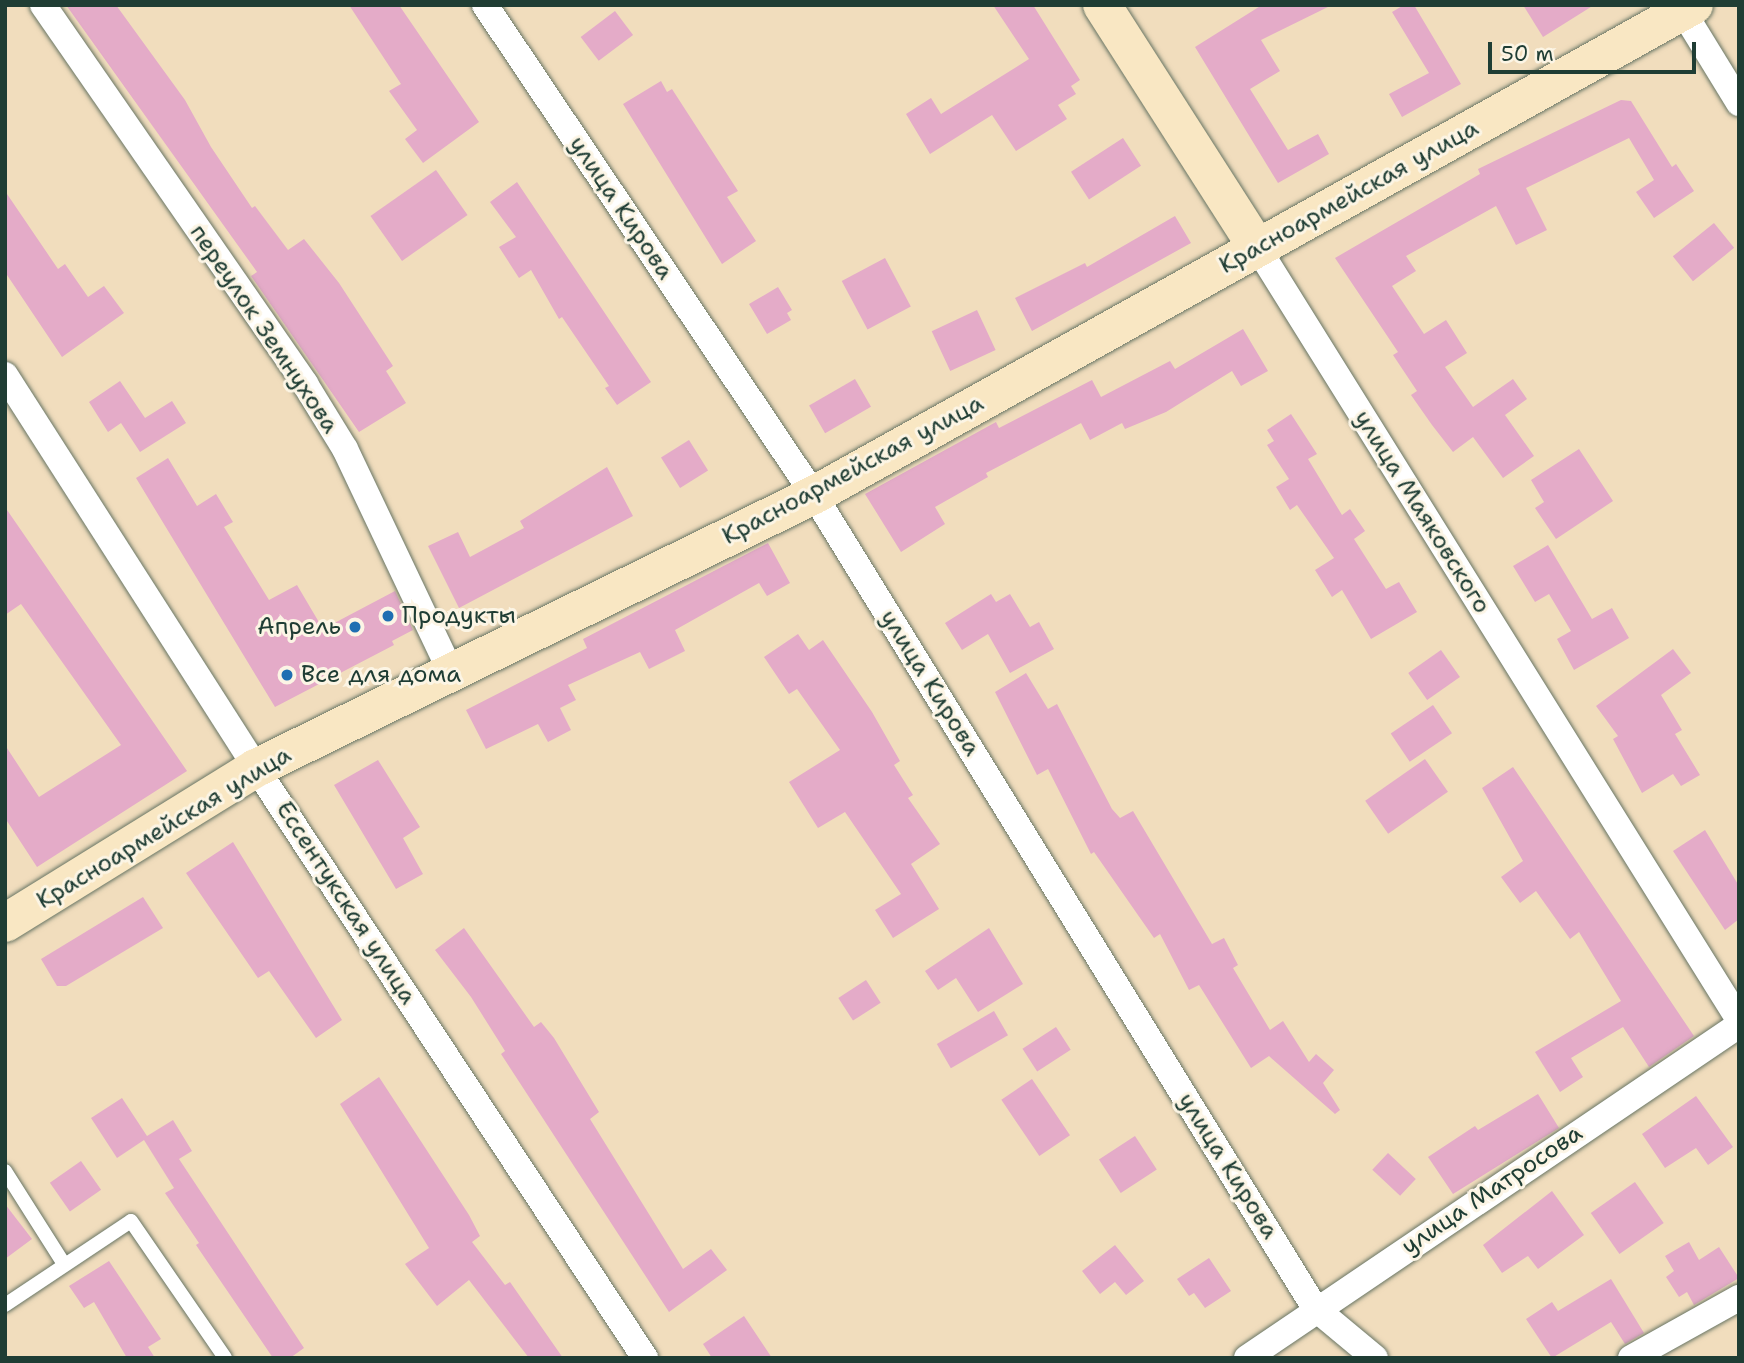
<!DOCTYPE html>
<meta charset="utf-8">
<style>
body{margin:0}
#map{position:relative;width:1744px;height:1363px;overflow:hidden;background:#f1ddbd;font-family:"Shantell Sans",sans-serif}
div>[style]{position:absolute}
.building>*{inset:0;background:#e4abc8;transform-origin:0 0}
.roads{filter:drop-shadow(0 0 2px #687564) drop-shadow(0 0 2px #687564)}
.lane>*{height:14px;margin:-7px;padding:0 7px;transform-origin:7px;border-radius:7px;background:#fff}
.street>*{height:26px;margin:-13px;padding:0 13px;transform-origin:13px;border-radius:13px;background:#fff}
.secondary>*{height:38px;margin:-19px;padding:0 19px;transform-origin:19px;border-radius:19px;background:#f9e7c3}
.dots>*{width:19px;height:19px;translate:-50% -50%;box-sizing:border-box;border:4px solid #fcf5e5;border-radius:50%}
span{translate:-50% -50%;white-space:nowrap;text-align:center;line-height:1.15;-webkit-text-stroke:6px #fcf5e5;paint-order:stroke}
.street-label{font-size:24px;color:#1f3d34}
.poi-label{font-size:24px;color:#1f3d34}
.left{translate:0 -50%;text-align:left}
.right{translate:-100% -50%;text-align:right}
.frame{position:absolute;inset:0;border:7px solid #1f3d34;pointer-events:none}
.scale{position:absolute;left:1488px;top:42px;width:208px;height:32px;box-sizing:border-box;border:4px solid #1f3d34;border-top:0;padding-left:9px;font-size:21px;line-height:24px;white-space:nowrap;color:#1f3d34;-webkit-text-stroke:5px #fcf5e5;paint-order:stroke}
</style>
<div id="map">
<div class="building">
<div style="clip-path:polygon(66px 5px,116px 5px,185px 100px,211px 147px,252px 208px,255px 206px,288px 250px,304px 239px,339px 283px,393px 366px,386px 371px,406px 403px,359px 432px,251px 276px,257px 272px)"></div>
<div style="clip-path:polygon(349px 5px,399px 5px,479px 122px,423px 163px,405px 139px,417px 130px,389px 91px,401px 84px)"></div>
<div style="clip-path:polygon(993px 5px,1033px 5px,1080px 80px,1071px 86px,1076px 94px,1058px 105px,1067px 119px,1016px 151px,992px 115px,930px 154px,906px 114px,931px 98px,941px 114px,1029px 59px)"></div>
<div style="clip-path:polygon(1262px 5px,1332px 5px,1261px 40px,1280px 71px,1250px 89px,1288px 150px,1318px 134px,1329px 154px,1278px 183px,1195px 47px)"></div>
<div style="clip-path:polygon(1404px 5px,1414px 5px,1461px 84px,1402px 117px,1389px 94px,1429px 73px,1392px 12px)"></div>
<div style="clip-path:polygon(1523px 5px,1594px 5px,1543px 37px)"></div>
<div style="left:615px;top:11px;width:30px;height:43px;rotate:53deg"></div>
<div style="clip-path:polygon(661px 81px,667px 92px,672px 89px,738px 191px,727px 197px,756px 241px,722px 264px,623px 104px)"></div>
<div style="clip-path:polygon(1621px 100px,1631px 101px,1672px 167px,1676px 164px,1694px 191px,1654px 218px,1636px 192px,1654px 180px,1629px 138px,1526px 188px,1547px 230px,1516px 245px,1496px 206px,1406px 256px,1416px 271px,1392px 286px,1424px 334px,1446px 320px,1467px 353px,1445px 367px,1473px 407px,1513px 379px,1527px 399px,1505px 415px,1534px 456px,1503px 478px,1473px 437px,1453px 452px,1432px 425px,1411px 395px,1417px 391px,1393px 355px,1398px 352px,1335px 258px,1480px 174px,1478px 169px)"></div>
<div style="left:1123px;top:138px;width:33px;height:62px;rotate:57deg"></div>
<div style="left:436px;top:170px;width:55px;height:80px;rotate:55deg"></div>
<div style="clip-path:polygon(517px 182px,651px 382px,617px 405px,605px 388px,609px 386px,562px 317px,559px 319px,531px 270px,519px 278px,499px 247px,516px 237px,490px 202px)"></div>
<div style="clip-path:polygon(5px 191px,58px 269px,65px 264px,88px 297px,104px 286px,124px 313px,62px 357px,5px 272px)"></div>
<div style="clip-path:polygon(1175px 216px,1191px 243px,1032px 331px,1015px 298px,1085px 263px,1087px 267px)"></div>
<div style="left:1714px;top:223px;width:32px;height:53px;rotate:51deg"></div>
<div style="left:885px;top:258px;width:55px;height:49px;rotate:62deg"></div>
<div style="clip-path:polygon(778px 287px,792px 310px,787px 313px,791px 320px,767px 334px,749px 304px)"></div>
<div style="left:977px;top:310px;width:44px;height:50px;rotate:65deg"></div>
<div style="clip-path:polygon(1243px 329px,1268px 371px,1241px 386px,1232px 371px,1166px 412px,1125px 429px,1122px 423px,1090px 440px,1081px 423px,986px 473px,988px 477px,935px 507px,945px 524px,901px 552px,865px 494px,996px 422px,999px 428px,1092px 380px,1101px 397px,1170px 361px,1175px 369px)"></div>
<div style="left:855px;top:379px;width:32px;height:53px;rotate:60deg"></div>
<div style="clip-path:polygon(120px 381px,145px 418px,172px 401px,186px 423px,140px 452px,121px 423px,108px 432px,89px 402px)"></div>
<div style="clip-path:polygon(1291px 414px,1317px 454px,1308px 459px,1342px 515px,1350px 509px,1365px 531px,1354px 539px,1386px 589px,1399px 582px,1417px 612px,1371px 639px,1342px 590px,1332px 597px,1315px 570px,1334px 558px,1297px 505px,1290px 510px,1276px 487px,1289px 479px,1267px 445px,1274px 441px,1267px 430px)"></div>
<div style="left:689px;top:440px;width:36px;height:33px;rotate:58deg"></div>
<div style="clip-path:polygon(1579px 449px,1613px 501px,1556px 539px,1535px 508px,1544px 502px,1531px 480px)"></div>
<div style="clip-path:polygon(168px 458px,197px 506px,216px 494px,233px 522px,224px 527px,269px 600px,297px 585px,323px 629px,395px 591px,413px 630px,392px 641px,394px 645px,275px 707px,136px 478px)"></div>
<div style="clip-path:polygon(607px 467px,633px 516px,459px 608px,428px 546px,458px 532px,470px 557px,524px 528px,520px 521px)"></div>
<div style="clip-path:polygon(5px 507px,187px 771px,37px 867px,5px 818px,5px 745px,39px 797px,121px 745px,21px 604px,5px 615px)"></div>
<div style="clip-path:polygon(768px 543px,790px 583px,767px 596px,759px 583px,675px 630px,685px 651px,649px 669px,640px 652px,568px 685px,576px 700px,560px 708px,571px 730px,548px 742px,538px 724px,486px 749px,466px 710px,587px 648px,583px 639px)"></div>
<div style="clip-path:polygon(1548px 545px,1592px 619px,1612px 608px,1629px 638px,1574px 670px,1557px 639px,1571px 631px,1549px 594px,1535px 602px,1513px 566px)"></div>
<div style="clip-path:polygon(991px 594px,996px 602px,1010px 594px,1030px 627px,1039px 622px,1054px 649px,1010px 673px,988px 634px,962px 650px,945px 623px)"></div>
<div style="clip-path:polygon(798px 634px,809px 650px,823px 640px,872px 712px,900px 761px,894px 765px,913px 795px,908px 798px,940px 844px,911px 864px,939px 909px,893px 938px,875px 910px,901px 894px,845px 812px,818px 828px,789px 782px,840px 750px,797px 689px,789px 694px,764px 657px)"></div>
<div style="clip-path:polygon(1673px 649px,1691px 673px,1661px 695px,1682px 730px,1675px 734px,1700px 775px,1681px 786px,1673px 774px,1642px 793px,1613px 739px,1618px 736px,1596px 706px)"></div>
<div style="left:1441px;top:650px;width:33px;height:40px;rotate:55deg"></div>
<div style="clip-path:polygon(1026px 673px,1048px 709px,1057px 704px,1112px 809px,1120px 818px,1133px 811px,1212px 944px,1224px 938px,1238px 965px,1233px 968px,1270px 1030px,1283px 1021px,1309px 1062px,1316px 1054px,1334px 1070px,1323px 1083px,1340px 1110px,1335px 1114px,1269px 1056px,1251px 1068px,1199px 985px,1189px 990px,1160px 934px,1154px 938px,1094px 852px,1091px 854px,1048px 769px,1037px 775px,995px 692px)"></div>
<div style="left:1433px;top:705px;width:34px;height:51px;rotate:56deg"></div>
<div style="left:1425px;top:759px;width:40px;height:73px;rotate:55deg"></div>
<div style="clip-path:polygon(378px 760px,420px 827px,403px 838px,423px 874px,396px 889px,334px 785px)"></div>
<div style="clip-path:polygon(1513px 767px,1694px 1036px,1649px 1067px,1623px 1027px,1571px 1058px,1583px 1077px,1560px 1092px,1535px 1052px,1621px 1001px,1579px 932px,1570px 939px,1536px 891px,1520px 903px,1501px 877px,1523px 861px,1482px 788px)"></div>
<div style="clip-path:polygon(1705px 830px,1739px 886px,1739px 919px,1725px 930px,1673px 851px)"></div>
<div style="clip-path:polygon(233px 842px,342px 1020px,316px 1038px,269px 971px,258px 978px,186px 873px)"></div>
<div style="clip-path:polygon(143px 897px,163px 928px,66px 986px,57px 986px,41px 959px)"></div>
<div style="clip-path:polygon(464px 928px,534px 1027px,541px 1022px,554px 1038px,599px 1112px,590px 1119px,683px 1269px,711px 1249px,727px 1270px,669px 1312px,501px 1054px,505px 1051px,471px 997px,435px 950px)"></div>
<div style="clip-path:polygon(989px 928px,1023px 984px,978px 1012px,956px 978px,938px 990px,925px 971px)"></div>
<div style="left:866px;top:980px;width:27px;height:33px;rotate:57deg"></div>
<div style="left:994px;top:1011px;width:28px;height:66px;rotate:60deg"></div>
<div style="left:1056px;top:1027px;width:27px;height:40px;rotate:57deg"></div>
<div style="clip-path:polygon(379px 1077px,469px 1215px,480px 1236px,472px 1242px,505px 1285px,510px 1282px,563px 1358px,529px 1358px,469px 1280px,437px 1306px,405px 1264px,429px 1248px,340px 1104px)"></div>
<div style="left:1032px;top:1079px;width:68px;height:37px;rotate:56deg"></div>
<div style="clip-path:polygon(1538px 1094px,1559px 1128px,1453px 1194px,1428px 1157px,1475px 1126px,1478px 1130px)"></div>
<div style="clip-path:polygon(1696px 1096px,1733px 1147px,1708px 1165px,1696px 1148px,1665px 1168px,1642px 1134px)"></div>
<div style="clip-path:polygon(122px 1098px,147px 1136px,173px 1120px,192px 1151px,179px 1159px,304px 1348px,290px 1358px,273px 1358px,196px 1245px,199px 1243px,165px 1193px,174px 1188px,144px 1140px,117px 1158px,91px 1118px)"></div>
<div style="left:1135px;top:1136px;width:40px;height:43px;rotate:57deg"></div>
<div style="left:1388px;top:1153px;width:38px;height:23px;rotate:43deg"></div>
<div style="left:81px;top:1161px;width:35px;height:38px;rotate:55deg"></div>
<div style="left:1635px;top:1182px;width:50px;height:54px;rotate:55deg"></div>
<div style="clip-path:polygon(1552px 1191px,1584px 1235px,1538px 1269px,1528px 1256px,1502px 1273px,1483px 1245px)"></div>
<div style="clip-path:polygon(5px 1204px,32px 1239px,5px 1259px)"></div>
<div style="clip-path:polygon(1689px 1242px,1699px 1260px,1719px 1247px,1739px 1278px,1694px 1305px,1687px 1292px,1679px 1297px,1666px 1277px,1674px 1271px,1665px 1256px)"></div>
<div style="clip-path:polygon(1115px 1245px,1144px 1281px,1126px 1295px,1115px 1282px,1100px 1294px,1082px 1271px)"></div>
<div style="clip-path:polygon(1209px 1258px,1231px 1291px,1205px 1308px,1194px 1293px,1189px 1296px,1177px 1279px)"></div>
<div style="clip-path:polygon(109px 1261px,161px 1339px,148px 1347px,155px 1358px,127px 1358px,94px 1302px,84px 1308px,69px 1286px)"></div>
<div style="clip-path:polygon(1611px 1279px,1644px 1333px,1625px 1344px,1611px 1322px,1552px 1358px,1526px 1319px,1552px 1302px,1558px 1311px)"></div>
<div style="clip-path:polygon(744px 1316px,772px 1358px,712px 1358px,703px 1344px)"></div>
</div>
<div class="roads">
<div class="lane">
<div style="left:5px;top:1171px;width:110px;rotate:57.6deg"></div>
<div style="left:5px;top:1305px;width:151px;rotate:-33.7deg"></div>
<div style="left:131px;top:1221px;width:166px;rotate:55.5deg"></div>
</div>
<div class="street">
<div style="left:43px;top:5px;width:461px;rotate:55.3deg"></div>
<div style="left:305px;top:384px;width:76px;rotate:58.4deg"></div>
<div style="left:345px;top:449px;width:247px;rotate:64.6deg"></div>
<div style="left:485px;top:5px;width:590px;rotate:56.12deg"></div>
<div style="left:814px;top:495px;width:955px;rotate:58.36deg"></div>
<div style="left:1315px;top:1308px;width:78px;rotate:39.8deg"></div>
<div style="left:1679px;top:5px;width:115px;rotate:58.5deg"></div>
<div style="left:1257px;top:247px;width:911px;rotate:58.05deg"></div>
<div style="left:5px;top:375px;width:466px;rotate:57.4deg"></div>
<div style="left:256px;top:768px;width:707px;rotate:56.6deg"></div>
<div style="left:1247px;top:1358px;width:594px;rotate:-34.09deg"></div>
<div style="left:1631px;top:1358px;width:124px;rotate:-29.1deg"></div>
</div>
<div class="secondary">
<div style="left:1102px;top:5px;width:287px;rotate:57.4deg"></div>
<div style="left:5px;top:923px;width:295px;rotate:-31.7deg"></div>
<div style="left:256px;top:768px;width:621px;rotate:-26.07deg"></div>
<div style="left:814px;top:495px;width:1007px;rotate:-29.11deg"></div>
</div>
</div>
<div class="dots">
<div style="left:388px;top:616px;background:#1f6fb2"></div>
<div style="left:355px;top:627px;background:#1f6fb2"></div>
<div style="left:287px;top:675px;background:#1f6fb2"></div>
</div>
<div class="street-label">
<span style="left:1349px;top:197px;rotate:-29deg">Красноармейская улица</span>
<span style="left:621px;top:208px;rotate:56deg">улица Кирова</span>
<span style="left:264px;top:329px;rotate:56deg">переулок Земнухова</span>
<span style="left:853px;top:470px;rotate:-28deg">Красноармейская улица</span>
<span style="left:1422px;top:512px;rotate:58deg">улица Маяковского</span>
<span style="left:930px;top:683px;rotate:58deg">улица Кирова</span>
<span style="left:164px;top:828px;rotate:-31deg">Красноармейская улица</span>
<span style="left:346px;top:903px;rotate:57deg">Ессентукская улица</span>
<span style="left:1228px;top:1166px;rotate:58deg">улица Кирова</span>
<span style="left:1492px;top:1190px;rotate:-34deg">улица Матросова</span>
</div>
<div class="poi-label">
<span class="left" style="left:402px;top:616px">Продукты</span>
<span class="right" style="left:341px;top:627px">Апрель</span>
<span class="left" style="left:301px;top:675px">Все для дома</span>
</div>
<div class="frame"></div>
<div class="scale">50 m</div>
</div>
